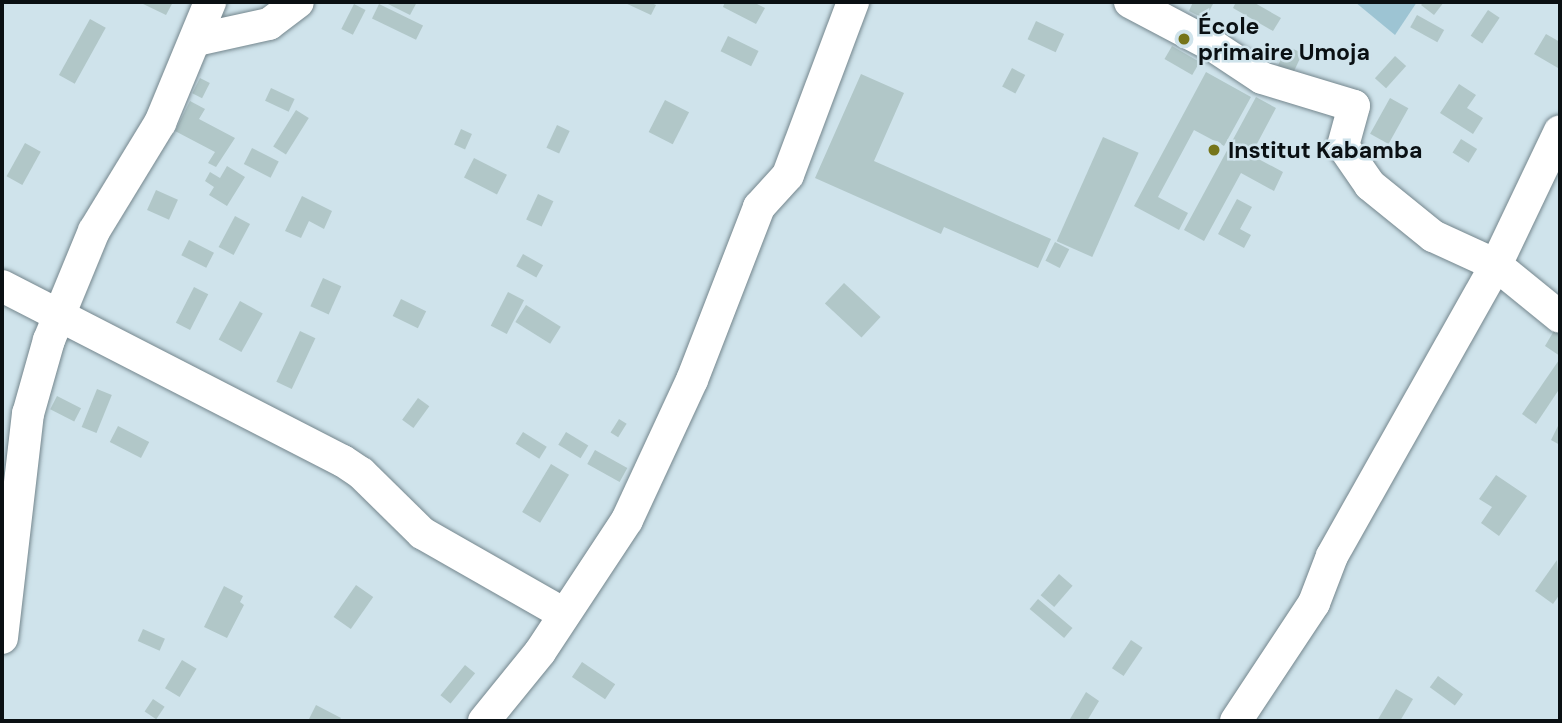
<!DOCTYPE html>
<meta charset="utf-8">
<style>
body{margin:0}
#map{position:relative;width:1562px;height:723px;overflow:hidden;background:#cfe3eb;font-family:"DM Sans",sans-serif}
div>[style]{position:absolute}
.green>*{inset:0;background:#9dc4d3}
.building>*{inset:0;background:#b1c7c8;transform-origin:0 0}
.roads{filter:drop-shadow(0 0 2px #74868d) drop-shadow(0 0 2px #74868d)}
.minor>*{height:32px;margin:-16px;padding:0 16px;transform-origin:16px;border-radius:16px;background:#fff}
.dots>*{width:19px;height:19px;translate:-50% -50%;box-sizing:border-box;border:4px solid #cfe3eb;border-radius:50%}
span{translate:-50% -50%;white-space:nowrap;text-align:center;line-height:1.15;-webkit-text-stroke:5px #cfe3eb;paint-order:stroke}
.poi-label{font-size:23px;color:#0a1013;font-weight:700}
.left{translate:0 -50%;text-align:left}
.frame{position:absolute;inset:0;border:4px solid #0a1013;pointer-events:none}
</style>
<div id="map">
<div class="green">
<div style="clip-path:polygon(1355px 2px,1417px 2px,1395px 35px)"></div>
</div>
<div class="building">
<div style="clip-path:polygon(139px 2px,173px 2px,166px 15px)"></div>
<div style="clip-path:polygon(384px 2px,417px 2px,410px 15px)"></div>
<div style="clip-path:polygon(623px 2px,649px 2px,656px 5px,651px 15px)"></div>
<div style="clip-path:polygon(725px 2px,753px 2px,765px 8px,756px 24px,723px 7px)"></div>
<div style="clip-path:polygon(1193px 2px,1214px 2px,1205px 19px,1189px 11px)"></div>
<div style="clip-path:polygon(1236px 2px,1253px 2px,1281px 18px,1273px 31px,1233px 8px)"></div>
<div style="clip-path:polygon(1424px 2px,1444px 2px,1434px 15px,1421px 5px)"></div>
<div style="left:354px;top:4px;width:13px;height:28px;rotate:27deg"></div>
<div style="left:379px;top:4px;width:49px;height:16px;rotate:26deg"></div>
<div style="left:1488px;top:10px;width:14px;height:31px;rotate:34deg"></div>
<div style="left:1417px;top:15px;width:31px;height:14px;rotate:29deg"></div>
<div style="left:90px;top:19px;width:18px;height:64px;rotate:29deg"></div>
<div style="left:1036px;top:21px;width:31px;height:20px;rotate:25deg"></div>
<div style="clip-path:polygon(1546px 34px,1560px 42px,1558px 68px,1534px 54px)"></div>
<div style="left:728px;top:36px;width:34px;height:17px;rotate:26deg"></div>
<div style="left:1172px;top:46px;width:32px;height:15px;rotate:30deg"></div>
<div style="left:1287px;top:46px;width:17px;height:28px;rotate:25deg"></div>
<div style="left:1395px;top:56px;width:15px;height:30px;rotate:42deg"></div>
<div style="left:1012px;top:68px;width:15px;height:21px;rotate:28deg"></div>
<div style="clip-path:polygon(1206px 72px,1251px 97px,1224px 146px,1194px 130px,1158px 197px,1188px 213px,1179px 230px,1134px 206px)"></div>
<div style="clip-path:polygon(861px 74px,904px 93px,874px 161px,1051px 239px,1038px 268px,944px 227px,941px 234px,815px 178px)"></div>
<div style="left:200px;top:78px;width:11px;height:17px;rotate:27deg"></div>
<div style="clip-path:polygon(1459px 84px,1476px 95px,1467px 108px,1483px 118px,1473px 134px,1440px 113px)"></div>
<div style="left:271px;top:88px;width:26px;height:14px;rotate:25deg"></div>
<div style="clip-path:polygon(1256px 97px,1276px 108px,1251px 155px,1283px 172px,1274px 191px,1241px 173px,1204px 241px,1184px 230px)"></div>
<div style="left:1390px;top:98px;width:21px;height:41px;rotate:29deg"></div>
<div style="left:665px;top:100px;width:27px;height:36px;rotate:27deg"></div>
<div style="clip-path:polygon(190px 101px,205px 109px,199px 119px,235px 138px,216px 167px,208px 163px,215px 152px,175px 131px)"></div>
<div style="left:296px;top:110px;width:15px;height:43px;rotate:32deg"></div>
<div style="left:557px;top:125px;width:14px;height:25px;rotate:25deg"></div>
<div style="left:461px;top:129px;width:12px;height:17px;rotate:24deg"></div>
<div style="left:1103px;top:137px;width:39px;height:114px;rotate:24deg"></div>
<div style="left:1461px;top:139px;width:19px;height:16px;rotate:32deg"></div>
<div style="left:25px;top:143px;width:18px;height:38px;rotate:29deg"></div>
<div style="left:252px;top:148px;width:30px;height:18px;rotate:27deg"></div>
<div style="left:474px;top:158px;width:37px;height:22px;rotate:27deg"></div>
<div style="clip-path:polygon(227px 166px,245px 177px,227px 206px,209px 195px,214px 187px,205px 181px,210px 172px,220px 178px)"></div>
<div style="left:156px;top:190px;width:24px;height:22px;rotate:24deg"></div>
<div style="left:538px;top:194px;width:17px;height:28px;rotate:25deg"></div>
<div style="clip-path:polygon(302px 196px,332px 211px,324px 229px,309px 221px,301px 238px,285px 231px)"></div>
<div style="clip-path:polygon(1237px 199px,1252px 207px,1240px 229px,1251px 235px,1244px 248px,1218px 234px)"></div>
<div style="left:235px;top:216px;width:17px;height:35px;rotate:28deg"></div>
<div style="left:189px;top:240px;width:28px;height:17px;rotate:27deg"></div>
<div style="left:1055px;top:242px;width:16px;height:21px;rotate:27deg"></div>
<div style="left:523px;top:254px;width:23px;height:14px;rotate:29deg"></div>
<div style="left:323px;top:278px;width:20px;height:31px;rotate:24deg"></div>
<div style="left:844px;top:283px;width:50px;height:28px;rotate:43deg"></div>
<div style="left:194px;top:287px;width:16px;height:40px;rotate:27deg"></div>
<div style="left:508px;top:292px;width:18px;height:38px;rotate:27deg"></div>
<div style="left:401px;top:299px;width:28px;height:19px;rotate:26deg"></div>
<div style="left:240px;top:301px;width:26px;height:44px;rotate:29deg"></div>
<div style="left:526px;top:305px;width:41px;height:20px;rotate:32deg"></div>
<div style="clip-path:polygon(1555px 329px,1560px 332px,1560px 356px,1545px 346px)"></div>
<div style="left:300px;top:331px;width:17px;height:56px;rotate:25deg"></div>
<div style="clip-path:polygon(1559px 360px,1560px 388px,1536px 424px,1522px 414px)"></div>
<div style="left:97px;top:389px;width:16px;height:41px;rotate:22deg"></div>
<div style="left:57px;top:396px;width:27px;height:15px;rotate:27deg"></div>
<div style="left:418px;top:398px;width:14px;height:27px;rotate:36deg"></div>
<div style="left:619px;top:419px;width:9px;height:16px;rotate:32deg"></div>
<div style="left:118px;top:426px;width:35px;height:18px;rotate:27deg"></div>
<div style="clip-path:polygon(1558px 426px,1560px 427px,1560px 445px,1551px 440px)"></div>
<div style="left:523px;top:432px;width:28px;height:14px;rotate:32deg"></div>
<div style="left:566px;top:432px;width:26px;height:15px;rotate:31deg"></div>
<div style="left:595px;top:450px;width:37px;height:16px;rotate:29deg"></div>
<div style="left:551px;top:464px;width:21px;height:56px;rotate:31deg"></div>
<div style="clip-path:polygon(1496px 475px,1527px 496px,1499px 536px,1481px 523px,1492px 507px,1479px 499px)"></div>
<div style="clip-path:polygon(1557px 560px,1560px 594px,1553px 604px,1535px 591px)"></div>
<div style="left:1059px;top:574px;width:18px;height:28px;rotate:41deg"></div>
<div style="left:356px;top:585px;width:21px;height:39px;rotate:35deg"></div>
<div style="clip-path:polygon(224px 586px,243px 596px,240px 602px,244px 605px,227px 638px,204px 627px)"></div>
<div style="left:1038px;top:599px;width:45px;height:13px;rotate:40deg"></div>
<div style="left:143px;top:629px;width:24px;height:13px;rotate:24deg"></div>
<div style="left:1131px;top:640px;width:14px;height:34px;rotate:34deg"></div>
<div style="left:182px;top:660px;width:17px;height:33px;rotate:31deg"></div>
<div style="left:582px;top:662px;width:40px;height:18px;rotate:34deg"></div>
<div style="left:465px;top:665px;width:13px;height:39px;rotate:39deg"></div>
<div style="left:1438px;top:676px;width:31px;height:14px;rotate:36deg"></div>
<div style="clip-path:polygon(1396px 689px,1413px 699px,1400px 721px,1377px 721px)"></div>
<div style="clip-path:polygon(1086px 692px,1099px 701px,1087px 721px,1073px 721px,1070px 719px)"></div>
<div style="left:153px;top:699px;width:14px;height:15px;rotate:34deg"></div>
<div style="clip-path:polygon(316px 705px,341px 718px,339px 721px,308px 721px)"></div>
</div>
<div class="roads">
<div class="minor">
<div style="left:1130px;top:2px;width:96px;rotate:27.9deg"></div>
<div style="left:1215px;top:47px;width:56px;rotate:33.4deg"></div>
<div style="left:1262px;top:78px;width:96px;rotate:16.9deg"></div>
<div style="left:1354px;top:106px;width:41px;rotate:105.4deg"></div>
<div style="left:1343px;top:146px;width:47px;rotate:55.3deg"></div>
<div style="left:1370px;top:185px;width:81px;rotate:39deg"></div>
<div style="left:1433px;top:236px;width:69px;rotate:24.7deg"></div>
<div style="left:1496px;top:265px;width:82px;rotate:39.1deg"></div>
<div style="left:196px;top:40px;width:75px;rotate:-12.4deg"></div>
<div style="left:269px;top:24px;width:36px;rotate:-37deg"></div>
<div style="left:2px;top:286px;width:383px;rotate:27.2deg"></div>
<div style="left:343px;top:461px;width:22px;rotate:34deg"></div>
<div style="left:361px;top:473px;width:86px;rotate:44.5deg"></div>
<div style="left:422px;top:533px;width:163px;rotate:29.7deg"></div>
<div style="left:2px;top:638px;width:226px;rotate:-83.4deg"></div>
<div style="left:28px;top:414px;width:77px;rotate:-74.2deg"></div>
<div style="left:49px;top:340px;width:118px;rotate:-67.6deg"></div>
<div style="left:94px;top:231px;width:127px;rotate:-58.6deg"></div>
<div style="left:160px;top:123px;width:131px;rotate:-67.5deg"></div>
<div style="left:484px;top:721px;width:89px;rotate:-50.9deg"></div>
<div style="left:540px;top:652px;width:158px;rotate:-56.6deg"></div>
<div style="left:627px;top:520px;width:154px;rotate:-65.1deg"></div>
<div style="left:692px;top:380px;width:186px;rotate:-68.8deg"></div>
<div style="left:759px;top:207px;width:43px;rotate:-47.8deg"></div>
<div style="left:788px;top:175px;width:185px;rotate:-69.4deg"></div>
<div style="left:1236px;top:721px;width:141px;rotate:-56.5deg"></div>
<div style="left:1314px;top:603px;width:50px;rotate:-69deg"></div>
<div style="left:1332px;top:556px;width:334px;rotate:-60.6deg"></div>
<div style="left:1496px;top:265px;width:148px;rotate:-64.5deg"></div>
</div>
</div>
<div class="dots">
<div style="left:1184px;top:39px;background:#76751a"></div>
<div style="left:1214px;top:150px;background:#76751a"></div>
</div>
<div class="poi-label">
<span class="left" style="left:1198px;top:39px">École<br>primaire Umoja</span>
<span class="left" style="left:1228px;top:150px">Institut Kabamba</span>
</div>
<div class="frame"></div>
</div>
